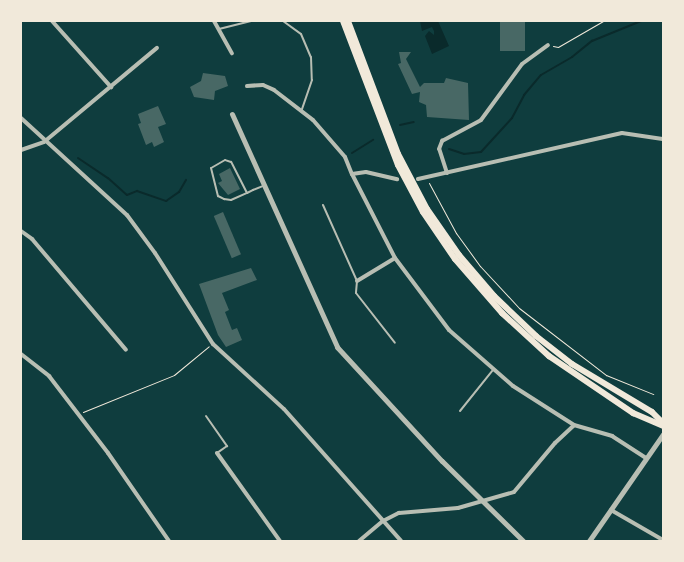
<!DOCTYPE html>
<style>
body{margin:0}
#map{position:relative;width:684px;height:562px;overflow:hidden;background:#0f3d3e;font-family:"Archivo Narrow",sans-serif}
div>[style]{position:absolute}
.water>*{inset:0;background:#0a2a2b}
.stream>*{height:2px;margin:-1px;padding:0 1px;transform-origin:1px;border-radius:1px;background:#0a2a2b}
.building>*{inset:0;background:#486865;transform-origin:0 0}
.path>*{height:1px;margin:-0.5px;padding:0 0.5px;transform-origin:0.5px;border-radius:0.5px;background:#f1e9da}
.service>*{height:2px;margin:-1px;padding:0 1px;transform-origin:1px;border-radius:1px;background:#b8beb3}
.minor>*{height:4px;margin:-2px;padding:0 2px;transform-origin:2px;border-radius:2px;background:#b8beb3}
.tertiary>*{height:5px;margin:-2.5px;padding:0 2.5px;transform-origin:2.5px;border-radius:2.5px;background:#b8beb3}
.trunk>*{height:6px;margin:-3px;padding:0 3px;transform-origin:3px;border-radius:3px;background:#f1e9da}
span{translate:-50% -50%;white-space:nowrap;text-align:center;line-height:1.15;-webkit-text-stroke:4.5px #f1e9da;paint-order:stroke}
.frame{position:absolute;inset:0;border:22px solid #f1e9da;pointer-events:none}
</style>
<div id="map">
<div class="water">
<div style="clip-path:polygon(420px 21px,438px 21px,449px 46px,432px 54px,425px 36px,429px 31px,434px 35px,434px 31px,432px 27px,422px 31px)"></div>
</div>
<div class="stream">
<div style="left:400px;top:125px;width:14px;rotate:-12deg"></div>
<div style="left:449px;top:149px;width:16px;rotate:18deg"></div>
<div style="left:464px;top:154px;width:17px;rotate:-7deg"></div>
<div style="left:481px;top:152px;width:46px;rotate:-47.6deg"></div>
<div style="left:512px;top:118px;width:26px;rotate:-62deg"></div>
<div style="left:524px;top:95px;width:26px;rotate:-50deg"></div>
<div style="left:541px;top:75px;width:36px;rotate:-30deg"></div>
<div style="left:572px;top:57px;width:26px;rotate:-39deg"></div>
<div style="left:592px;top:41px;width:53px;rotate:-22.2deg"></div>
<div style="left:352px;top:153px;width:25px;rotate:-32deg"></div>
<div style="left:78px;top:158px;width:36px;rotate:34deg"></div>
<div style="left:108px;top:178px;width:25px;rotate:42deg"></div>
<div style="left:127px;top:195px;width:11px;rotate:-22deg"></div>
<div style="left:137px;top:191px;width:31px;rotate:19deg"></div>
<div style="left:166px;top:201px;width:16px;rotate:-35deg"></div>
<div style="left:179px;top:192px;width:14px;rotate:-60deg"></div>
</div>
<div class="building">
<div style="left:500px;top:21px;width:25px;height:30px"></div>
<div style="clip-path:polygon(399px 52px,411px 52px,406px 59px,420px 87px,424px 83px,444px 83px,446px 78px,468px 83px,469px 120px,427px 117px,426px 105px,419px 102px,420px 92px,412px 94px,398px 64px,401px 63px)"></div>
<div style="clip-path:polygon(203px 73px,225px 76px,228px 86px,215px 91px,214px 100px,194px 97px,190px 87px,201px 81px)"></div>
<div style="clip-path:polygon(158px 106px,166px 124px,158px 127px,164px 142px,154px 147px,152px 142px,146px 145px,138px 124px,141px 123px,138px 114px)"></div>
<div style="clip-path:polygon(230px 168px,240px 189px,228px 195px,218px 183px,222px 181px,219px 174px)"></div>
<div style="left:223px;top:212px;width:46px;height:10px;rotate:67deg"></div>
<div style="clip-path:polygon(251px 268px,257px 280px,222px 293px,229px 310px,225px 312px,232px 330px,237px 328px,242px 340px,226px 347px,218px 335px,199px 284px)"></div>
</div>
<div class="path">
<div style="left:553px;top:46px;width:5px;rotate:11deg"></div>
<div style="left:558px;top:47px;width:52px;rotate:-30deg"></div>
<div style="left:429px;top:183px;width:57px;rotate:61.6deg"></div>
<div style="left:456px;top:233px;width:41px;rotate:54deg"></div>
<div style="left:480px;top:266px;width:57px;rotate:47.1deg"></div>
<div style="left:519px;top:308px;width:110px;rotate:37.6deg"></div>
<div style="left:606px;top:375px;width:51px;rotate:22deg"></div>
<div style="left:83px;top:412px;width:98px;rotate:-22.1deg"></div>
<div style="left:174px;top:375px;width:45px;rotate:-39.6deg"></div>
</div>
<div class="service">
<div style="left:283px;top:21px;width:22px;rotate:36deg"></div>
<div style="left:301px;top:34px;width:25px;rotate:67deg"></div>
<div style="left:311px;top:57px;width:23px;rotate:88deg"></div>
<div style="left:312px;top:80px;width:31px;rotate:109deg"></div>
<div style="left:219px;top:29px;width:33px;rotate:-14deg"></div>
<div style="left:247px;top:193px;width:35px;rotate:-117deg"></div>
<div style="left:231px;top:162px;width:6px;rotate:-162deg"></div>
<div style="left:225px;top:160px;width:16px;rotate:150deg"></div>
<div style="left:211px;top:168px;width:29px;rotate:76deg"></div>
<div style="left:218px;top:196px;width:7px;rotate:27deg"></div>
<div style="left:224px;top:199px;width:7px;rotate:8deg"></div>
<div style="left:231px;top:200px;width:17px;rotate:-24deg"></div>
<div style="left:247px;top:193px;width:7px;rotate:-27deg"></div>
<div style="left:253px;top:190px;width:11px;rotate:-22deg"></div>
<div style="left:323px;top:205px;width:83px;rotate:65.9deg"></div>
<div style="left:357px;top:281px;width:12px;rotate:95deg"></div>
<div style="left:356px;top:293px;width:63px;rotate:52deg"></div>
<div style="left:460px;top:411px;width:53px;rotate:-51.2deg"></div>
<div style="left:206px;top:416px;width:37px;rotate:55deg"></div>
<div style="left:227px;top:446px;width:12px;rotate:145deg"></div>
</div>
<div class="minor">
<div style="left:52px;top:21px;width:89px;rotate:48.2deg"></div>
<div style="left:214px;top:21px;width:37px;rotate:61deg"></div>
<div style="left:247px;top:86px;width:16px;rotate:-4deg"></div>
<div style="left:263px;top:85px;width:12px;rotate:24deg"></div>
<div style="left:274px;top:90px;width:49px;rotate:37.6deg"></div>
<div style="left:313px;top:120px;width:49px;rotate:49.1deg"></div>
<div style="left:345px;top:157px;width:18px;rotate:68deg"></div>
<div style="left:352px;top:174px;width:14px;rotate:-8deg"></div>
<div style="left:366px;top:172px;width:32px;rotate:13deg"></div>
<div style="left:21px;top:118px;width:144px;rotate:42.5deg"></div>
<div style="left:127px;top:215px;width:47px;rotate:53.6deg"></div>
<div style="left:155px;top:253px;width:108px;rotate:57.5deg"></div>
<div style="left:213px;top:344px;width:96px;rotate:42.5deg"></div>
<div style="left:284px;top:409px;width:176px;rotate:48.4deg"></div>
<div style="left:21px;top:150px;width:24px;rotate:-19deg"></div>
<div style="left:44px;top:142px;width:147px;rotate:-39.8deg"></div>
<div style="left:447px;top:173px;width:25px;rotate:-108deg"></div>
<div style="left:439px;top:149px;width:9px;rotate:-69deg"></div>
<div style="left:442px;top:141px;width:44px;rotate:-28.3deg"></div>
<div style="left:481px;top:120px;width:69px;rotate:-53.8deg"></div>
<div style="left:522px;top:64px;width:32px;rotate:-36deg"></div>
<div style="left:352px;top:174px;width:94px;rotate:62.9deg"></div>
<div style="left:395px;top:258px;width:90px;rotate:53.1deg"></div>
<div style="left:449px;top:330px;width:85px;rotate:41.2deg"></div>
<div style="left:513px;top:386px;width:72px;rotate:32.6deg"></div>
<div style="left:574px;top:425px;width:40px;rotate:16deg"></div>
<div style="left:612px;top:436px;width:40px;rotate:32.9deg"></div>
<div style="left:418px;top:179px;width:209px;rotate:-12.7deg"></div>
<div style="left:622px;top:133px;width:41px;rotate:8.3deg"></div>
<div style="left:21px;top:231px;width:14px;rotate:36deg"></div>
<div style="left:32px;top:239px;width:145px;rotate:49.7deg"></div>
<div style="left:357px;top:281px;width:44px;rotate:-31.2deg"></div>
<div style="left:21px;top:354px;width:36px;rotate:38deg"></div>
<div style="left:49px;top:376px;width:97px;rotate:52.5deg"></div>
<div style="left:108px;top:453px;width:107px;rotate:55.3deg"></div>
<div style="left:217px;top:453px;width:108px;rotate:54.4deg"></div>
<div style="left:611px;top:510px;width:60px;rotate:30deg"></div>
<div style="left:359px;top:541px;width:31px;rotate:-40deg"></div>
<div style="left:383px;top:521px;width:18px;rotate:-27deg"></div>
<div style="left:399px;top:513px;width:59px;rotate:-4.8deg"></div>
<div style="left:458px;top:508px;width:58px;rotate:-15.9deg"></div>
<div style="left:514px;top:492px;width:64px;rotate:-50.1deg"></div>
<div style="left:555px;top:443px;width:26px;rotate:-43deg"></div>
</div>
<div class="tertiary">
<div style="left:232px;top:114px;width:256px;rotate:65.7deg"></div>
<div style="left:337px;top:347px;width:155px;rotate:47.4deg"></div>
<div style="left:442px;top:461px;width:114px;rotate:44.6deg"></div>
<div style="left:589px;top:541px;width:130px;rotate:-55.3deg"></div>
</div>
<div class="trunk">
<div style="left:343px;top:21px;width:154px;rotate:69.1deg"></div>
<div style="left:398px;top:165px;width:53px;rotate:62deg"></div>
<div style="left:423px;top:212px;width:57px;rotate:55.8deg"></div>
<div style="left:455px;top:259px;width:72px;rotate:49deg"></div>
<div style="left:502px;top:313px;width:64px;rotate:42.5deg"></div>
<div style="left:549px;top:356px;width:102px;rotate:34.2deg"></div>
<div style="left:633px;top:413px;width:33px;rotate:23deg"></div>
<div style="left:348px;top:21px;width:142px;rotate:69.4deg"></div>
<div style="left:398px;top:154px;width:62px;rotate:62.2deg"></div>
<div style="left:427px;top:209px;width:56px;rotate:55.2deg"></div>
<div style="left:459px;top:255px;width:54px;rotate:49.5deg"></div>
<div style="left:494px;top:296px;width:58px;rotate:43.6deg"></div>
<div style="left:536px;top:336px;width:46px;rotate:37.9deg"></div>
<div style="left:572px;top:364px;width:93px;rotate:31deg"></div>
<div style="left:652px;top:412px;width:16px;rotate:45deg"></div>
</div>
<div class="frame"></div>
</div>
